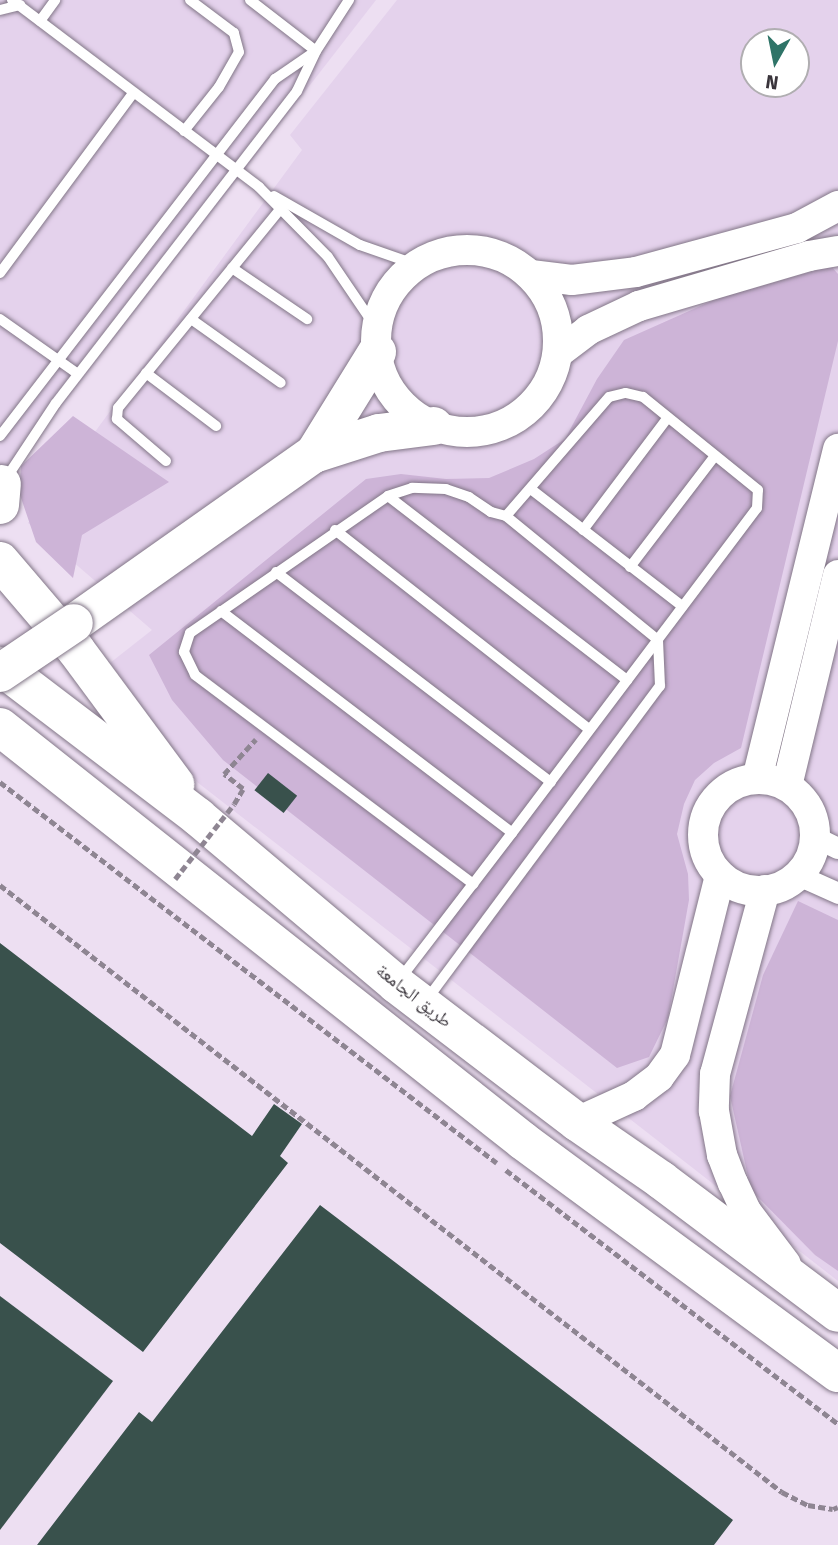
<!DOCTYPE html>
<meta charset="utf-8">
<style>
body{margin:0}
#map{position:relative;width:838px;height:1545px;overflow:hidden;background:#eddff2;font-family:"Fira Sans","Noto Naskh Arabic",sans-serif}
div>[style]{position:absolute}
.built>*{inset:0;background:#e4d2ec}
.green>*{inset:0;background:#cdb4d7}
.building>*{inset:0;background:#39514c;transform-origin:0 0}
.path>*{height:4.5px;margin-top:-2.25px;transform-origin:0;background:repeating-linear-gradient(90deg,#8e8592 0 7px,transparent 0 10.5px)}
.roads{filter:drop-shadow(0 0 2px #827687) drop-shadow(0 0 2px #827687)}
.lane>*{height:10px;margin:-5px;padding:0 5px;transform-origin:5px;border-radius:5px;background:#fff}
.street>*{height:21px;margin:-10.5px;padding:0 10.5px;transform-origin:10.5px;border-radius:10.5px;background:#fff}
.secondary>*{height:30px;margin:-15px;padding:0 15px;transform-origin:15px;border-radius:15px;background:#fff}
.secondary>.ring{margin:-15px;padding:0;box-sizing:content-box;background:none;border:30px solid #fff;border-radius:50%}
.highway>*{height:38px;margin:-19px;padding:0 19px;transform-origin:19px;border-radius:19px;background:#fff}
.path-bridge>*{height:4.5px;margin-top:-2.25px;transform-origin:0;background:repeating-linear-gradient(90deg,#8e8592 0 7px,transparent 0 10.5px)}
.bridges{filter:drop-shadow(0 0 2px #827687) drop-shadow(0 0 2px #827687)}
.highway-bridge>*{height:38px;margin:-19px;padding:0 19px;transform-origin:19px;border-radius:19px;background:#fff}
span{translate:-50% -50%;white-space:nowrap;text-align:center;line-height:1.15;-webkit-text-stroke:7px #fff;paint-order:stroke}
.street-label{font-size:18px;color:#39343b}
.north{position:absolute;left:740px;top:28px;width:70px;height:70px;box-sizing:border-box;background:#fff;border:2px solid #b0aeb1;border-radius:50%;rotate:189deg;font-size:19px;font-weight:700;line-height:28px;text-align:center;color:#39343b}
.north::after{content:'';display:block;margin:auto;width:24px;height:32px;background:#2f7468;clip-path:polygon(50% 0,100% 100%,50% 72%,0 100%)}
</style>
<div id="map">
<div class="built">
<div style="clip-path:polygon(0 0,376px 0,0 485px)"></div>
<div style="clip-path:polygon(evenodd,397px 0,838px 0,838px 1281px,197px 782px,110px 663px,152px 630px,28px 523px,302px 150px,290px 135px,397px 0,754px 42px,796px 42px,796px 84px,754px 84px,754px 42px)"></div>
</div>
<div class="green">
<div style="clip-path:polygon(831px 266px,838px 274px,838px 341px,741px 748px,714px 763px,695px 780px,684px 804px,677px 834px,688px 874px,689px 900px,668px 1018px,649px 1057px,617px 1068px,223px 760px,172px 700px,149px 655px,366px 479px,401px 474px,446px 479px,489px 478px,534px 459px,565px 439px,597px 379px,624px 340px,716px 299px)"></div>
<div style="clip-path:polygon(73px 416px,169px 482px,82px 535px,73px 578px,36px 542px,19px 492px,21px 466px)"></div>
<div style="clip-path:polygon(798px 901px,838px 920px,838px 1271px,815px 1255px,751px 1190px,730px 1096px,763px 975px)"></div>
</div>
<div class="building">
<div style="left:268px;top:773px;width:37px;height:22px;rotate:38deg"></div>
<div style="clip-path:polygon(0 943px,252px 1136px,274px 1104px,302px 1124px,280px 1156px,288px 1163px,143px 1352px,0 1243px)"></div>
<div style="clip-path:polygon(320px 1205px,733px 1520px,714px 1545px,37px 1545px,139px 1412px,152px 1422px)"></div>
<div style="clip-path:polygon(0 1296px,113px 1381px,0 1530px)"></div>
</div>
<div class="path">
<div style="left:0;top:782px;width:626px;rotate:37.47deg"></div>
<div style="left:234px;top:804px;width:17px;rotate:-59deg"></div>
<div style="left:243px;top:789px;width:24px;rotate:-142deg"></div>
<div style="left:224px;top:774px;width:47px;rotate:-47.6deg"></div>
<div style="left:0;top:885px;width:990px;rotate:37.82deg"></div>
<div style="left:782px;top:1492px;width:29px;rotate:27deg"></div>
<div style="left:808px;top:1505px;width:25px;rotate:9deg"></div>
<div style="left:833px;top:1509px;width:5px;rotate:-22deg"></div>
<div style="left:506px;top:1170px;width:418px;rotate:37.4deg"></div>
</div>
<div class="roads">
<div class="lane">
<div style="left:12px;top:0;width:310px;rotate:37.1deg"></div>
<div style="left:259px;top:187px;width:98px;rotate:45.4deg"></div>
<div style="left:328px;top:257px;width:87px;rotate:55.8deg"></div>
<div style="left:250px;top:0;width:83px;rotate:37.7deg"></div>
<div style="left:0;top:10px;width:21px;rotate:-14deg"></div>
<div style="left:40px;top:21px;width:26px;rotate:-54deg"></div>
<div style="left:184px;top:131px;width:56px;rotate:-51.5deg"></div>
<div style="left:219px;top:87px;width:40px;rotate:-60.3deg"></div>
<div style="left:239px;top:52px;width:20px;rotate:-105deg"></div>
<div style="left:234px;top:33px;width:55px;rotate:-143.1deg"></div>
<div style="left:274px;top:196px;width:99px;rotate:29.7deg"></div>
<div style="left:360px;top:245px;width:60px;rotate:19.3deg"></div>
<div style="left:232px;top:268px;width:91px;rotate:34.2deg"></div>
<div style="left:0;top:273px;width:224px;rotate:-53.5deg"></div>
<div style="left:0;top:319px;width:95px;rotate:35.2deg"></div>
<div style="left:191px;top:319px;width:110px;rotate:35.4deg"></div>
<div style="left:146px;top:373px;width:88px;rotate:37.1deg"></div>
<div style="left:0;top:436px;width:451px;rotate:-52.4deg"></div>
<div style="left:275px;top:79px;width:46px;rotate:-34.4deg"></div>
<div style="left:166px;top:461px;width:65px;rotate:-139.4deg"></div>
<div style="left:117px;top:419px;width:11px;rotate:-85deg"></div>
<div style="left:118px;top:408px;width:258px;rotate:-50.8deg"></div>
<div style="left:5px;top:480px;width:92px;rotate:-56.5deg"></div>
<div style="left:56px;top:403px;width:394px;rotate:-52.3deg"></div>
<div style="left:297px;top:91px;width:44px;rotate:-64.6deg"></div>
<div style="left:316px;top:51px;width:61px;rotate:-57.1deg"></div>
<div style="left:532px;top:490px;width:190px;rotate:37.7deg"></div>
<div style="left:388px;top:496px;width:302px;rotate:37.6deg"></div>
<div style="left:335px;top:530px;width:323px;rotate:38.1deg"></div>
<div style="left:583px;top:530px;width:141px;rotate:-53deg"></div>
<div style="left:630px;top:567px;width:140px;rotate:-52.6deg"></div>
<div style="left:276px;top:572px;width:346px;rotate:37.4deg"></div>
<div style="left:221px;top:611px;width:366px;rotate:37.3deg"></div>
<div style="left:400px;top:979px;width:120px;rotate:-52.5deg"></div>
<div style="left:473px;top:884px;width:64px;rotate:-52.6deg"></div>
<div style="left:512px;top:833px;width:407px;rotate:-53deg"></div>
<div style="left:757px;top:508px;width:18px;rotate:-87deg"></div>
<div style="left:758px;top:490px;width:148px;rotate:-141deg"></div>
<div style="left:643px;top:397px;width:18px;rotate:-167deg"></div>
<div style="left:625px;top:393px;width:16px;rotate:166deg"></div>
<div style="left:609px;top:397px;width:157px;rotate:130.9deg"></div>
<div style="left:506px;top:516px;width:16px;rotate:-165deg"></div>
<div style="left:491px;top:512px;width:27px;rotate:-146deg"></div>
<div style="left:469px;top:497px;width:24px;rotate:-161deg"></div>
<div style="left:446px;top:489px;width:34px;rotate:-178deg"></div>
<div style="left:412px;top:488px;width:25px;rotate:162deg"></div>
<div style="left:388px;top:496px;width:241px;rotate:145.3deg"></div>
<div style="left:190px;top:633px;width:20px;rotate:108deg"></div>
<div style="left:184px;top:652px;width:25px;rotate:64deg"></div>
<div style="left:195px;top:675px;width:348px;rotate:36.9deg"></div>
<div style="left:428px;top:998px;width:389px;rotate:-53.4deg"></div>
<div style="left:660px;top:686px;width:46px;rotate:-92.5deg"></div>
<div style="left:658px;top:640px;width:196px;rotate:-140.8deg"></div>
</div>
<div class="street">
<div style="left:815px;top:837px;width:25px;rotate:26deg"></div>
<div style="left:798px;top:875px;width:44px;rotate:24.2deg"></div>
</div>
<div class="secondary">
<div class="ring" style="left:376px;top:250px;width:152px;height:152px"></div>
<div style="left:531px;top:275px;width:41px;rotate:7deg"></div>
<div style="left:572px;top:280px;width:64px;rotate:-7.1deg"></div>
<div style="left:636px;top:272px;width:167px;rotate:-15.3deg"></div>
<div style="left:797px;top:228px;width:47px;rotate:-28.2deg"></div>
<div style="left:558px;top:353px;width:38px;rotate:-37deg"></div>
<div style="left:588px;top:330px;width:56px;rotate:-25.2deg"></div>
<div style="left:639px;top:306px;width:177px;rotate:-16.4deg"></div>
<div style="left:809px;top:256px;width:29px;rotate:-10deg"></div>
<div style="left:757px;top:779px;width:340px;rotate:-76.2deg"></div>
<div class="ring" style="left:703px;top:779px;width:82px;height:82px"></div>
<div style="left:787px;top:786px;width:217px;rotate:-76.4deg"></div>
<div style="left:765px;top:890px;width:191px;rotate:105.2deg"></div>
<div style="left:715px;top:1074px;width:37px;rotate:92deg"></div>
<div style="left:714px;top:1111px;width:45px;rotate:79.7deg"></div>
<div style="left:722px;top:1155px;width:30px;rotate:69deg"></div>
<div style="left:733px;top:1183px;width:31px;rotate:65deg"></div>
<div style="left:746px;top:1211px;width:66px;rotate:53deg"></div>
<div style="left:577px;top:1122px;width:63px;rotate:-24.5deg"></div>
<div style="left:634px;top:1096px;width:31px;rotate:-37deg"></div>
<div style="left:659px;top:1077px;width:27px;rotate:-54deg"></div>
<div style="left:675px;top:1055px;width:185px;rotate:-75.9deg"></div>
</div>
<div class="highway">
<div style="left:314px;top:454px;width:120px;rotate:-58.3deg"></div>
<div style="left:0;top:505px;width:21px;rotate:-85deg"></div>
<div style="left:0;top:561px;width:117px;rotate:49.5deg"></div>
<div style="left:76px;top:650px;width:167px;rotate:53.5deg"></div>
<div style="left:74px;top:623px;width:294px;rotate:-35.2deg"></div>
<div style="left:314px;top:454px;width:68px;rotate:-17.9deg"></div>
<div style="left:379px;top:433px;width:55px;rotate:-7.3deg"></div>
<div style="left:0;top:666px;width:249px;rotate:37.3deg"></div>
<div style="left:198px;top:817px;width:259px;rotate:40.1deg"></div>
<div style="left:396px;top:984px;width:228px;rotate:37.3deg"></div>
<div style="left:577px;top:1122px;width:102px;rotate:34.6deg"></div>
<div style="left:661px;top:1180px;width:221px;rotate:36.9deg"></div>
<div style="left:0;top:727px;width:667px;rotate:38.36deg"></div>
<div style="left:523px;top:1141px;width:391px;rotate:36.4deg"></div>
</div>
</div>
<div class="path-bridge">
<div style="left:175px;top:879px;width:95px;rotate:-51.8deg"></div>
</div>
<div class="bridges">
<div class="highway-bridge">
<div style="left:0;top:673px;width:89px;rotate:-34deg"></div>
</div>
</div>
<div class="street-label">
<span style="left:414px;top:996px;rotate:38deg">طريق الجامعة</span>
</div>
<div class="north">N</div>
</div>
